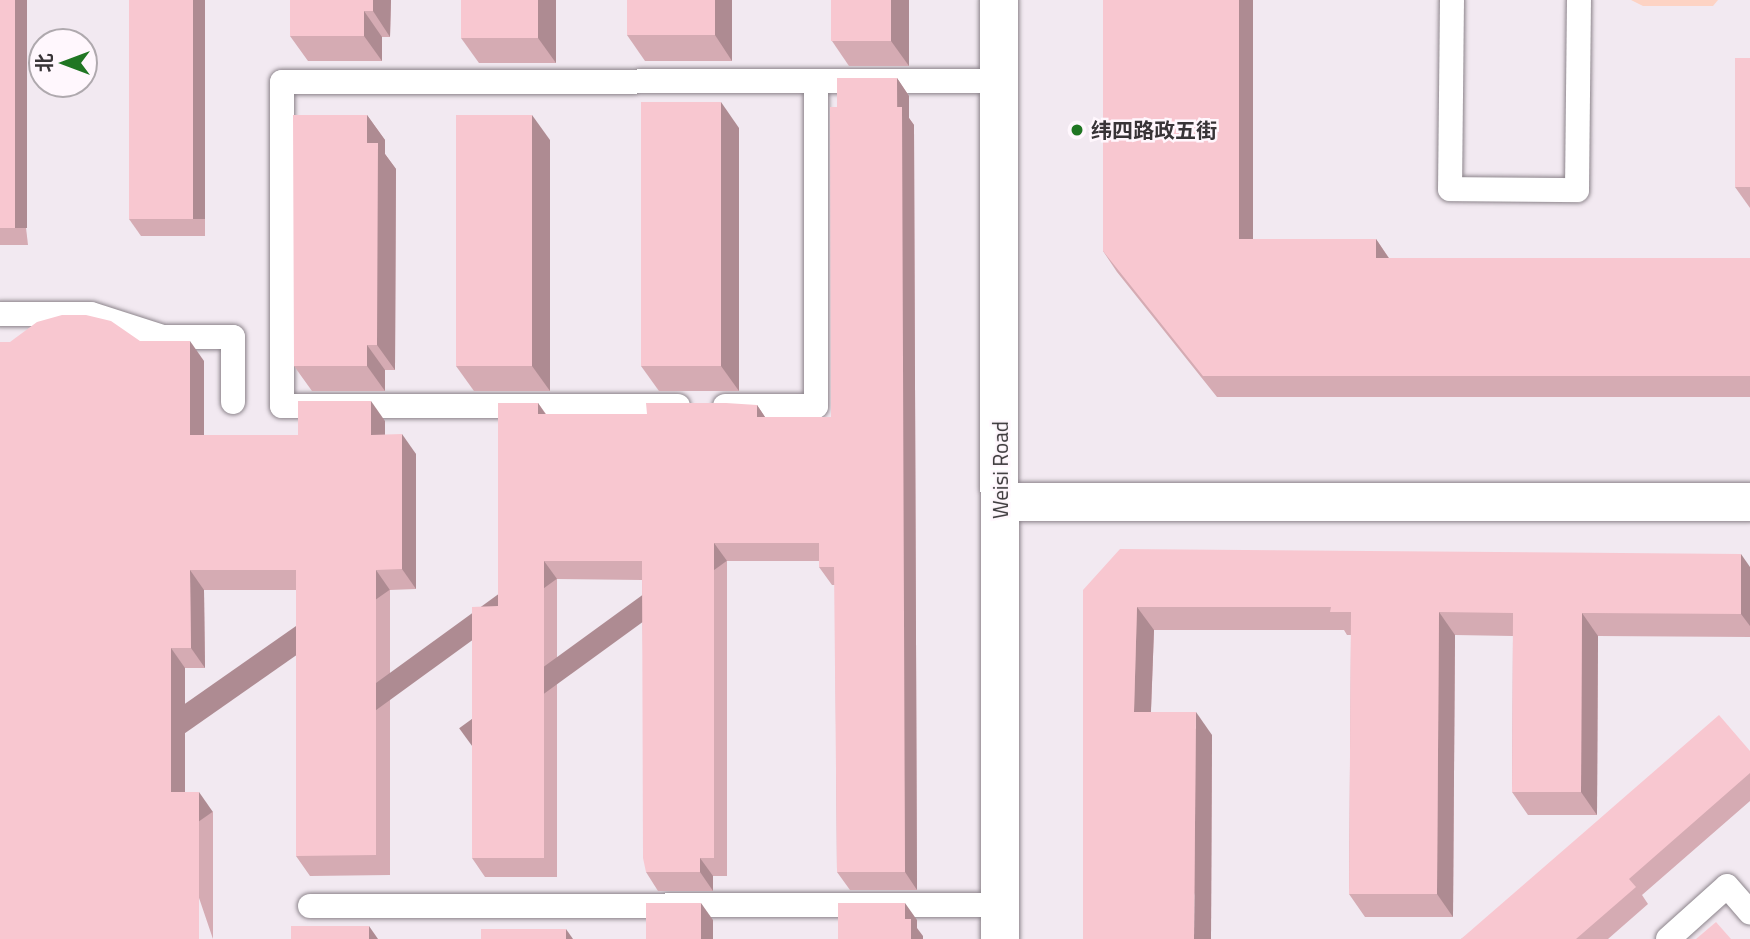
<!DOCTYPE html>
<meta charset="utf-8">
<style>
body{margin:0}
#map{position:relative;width:1750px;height:939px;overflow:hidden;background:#f2e9f1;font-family:"Titillium Web","Noto Sans SC",sans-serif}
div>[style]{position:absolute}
.green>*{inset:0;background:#fdd3c4}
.roads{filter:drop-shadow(0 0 2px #8c848b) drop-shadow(0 0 2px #8c848b)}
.lane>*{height:24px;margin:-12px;padding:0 12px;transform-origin:12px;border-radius:12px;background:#fff}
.street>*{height:38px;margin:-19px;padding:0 19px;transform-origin:19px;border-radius:19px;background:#fff}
.secondary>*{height:38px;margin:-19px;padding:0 19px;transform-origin:19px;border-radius:19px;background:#fff}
.wall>*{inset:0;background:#d5abb3}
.shaded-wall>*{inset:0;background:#ae8b92;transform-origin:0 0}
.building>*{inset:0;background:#f8c7d0;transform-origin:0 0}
.dots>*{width:19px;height:19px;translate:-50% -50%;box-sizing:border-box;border:4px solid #fff7fd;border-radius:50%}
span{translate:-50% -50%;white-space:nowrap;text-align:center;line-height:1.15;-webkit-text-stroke:5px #fff7fd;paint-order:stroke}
.poi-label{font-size:21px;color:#383437;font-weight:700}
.left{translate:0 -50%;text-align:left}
.street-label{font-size:21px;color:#383437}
.north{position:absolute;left:28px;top:28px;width:70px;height:70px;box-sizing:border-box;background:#fff7fd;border:2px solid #afa9ae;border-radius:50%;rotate:270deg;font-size:19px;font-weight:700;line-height:28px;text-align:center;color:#383437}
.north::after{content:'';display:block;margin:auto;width:24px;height:32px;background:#207623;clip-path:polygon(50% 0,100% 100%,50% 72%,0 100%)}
</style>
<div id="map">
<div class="green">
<div style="clip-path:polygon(1631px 0,1718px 0,1713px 6px,1643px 6px)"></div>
</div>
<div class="roads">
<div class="lane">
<div style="left:1452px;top:0;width:189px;rotate:90.6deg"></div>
<div style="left:1450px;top:189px;width:127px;rotate:0.5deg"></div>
<div style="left:1577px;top:190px;width:190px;rotate:-89.4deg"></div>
<div style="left:0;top:314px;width:91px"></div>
<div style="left:91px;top:314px;width:76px;rotate:17.7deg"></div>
<div style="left:163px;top:337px;width:70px"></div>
<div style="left:233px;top:337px;width:65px;rotate:90deg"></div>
<div style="left:678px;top:406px;width:396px;rotate:180deg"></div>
<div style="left:282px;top:406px;width:324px;rotate:-90deg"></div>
<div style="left:282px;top:82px;width:718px;rotate:-0.08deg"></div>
<div style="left:725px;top:406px;width:91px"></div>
<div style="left:816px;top:406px;width:325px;rotate:-90deg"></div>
<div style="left:310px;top:906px;width:690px;rotate:-0.08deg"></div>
<div style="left:1668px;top:939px;width:79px;rotate:-41.9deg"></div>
<div style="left:1727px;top:886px;width:35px;rotate:49deg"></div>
</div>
<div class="street">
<div style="left:1000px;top:502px;width:750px"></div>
</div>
<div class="secondary">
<div style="left:999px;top:0;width:939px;rotate:89.94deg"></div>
</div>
</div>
<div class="wall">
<div style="clip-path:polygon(0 0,28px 245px,0 245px)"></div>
<div style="clip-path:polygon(129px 0,205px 0,205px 236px,141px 236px,129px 219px)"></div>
<div style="clip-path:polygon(290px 0,391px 0,390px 37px,382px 37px,382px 61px,308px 61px,290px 36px)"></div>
<div style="clip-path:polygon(556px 0,556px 63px,479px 63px,461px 38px)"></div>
<div style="clip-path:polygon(732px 0,732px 61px,645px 61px,627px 35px)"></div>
<div style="clip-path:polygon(909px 0,909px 66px,849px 66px,832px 41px)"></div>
<div style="clip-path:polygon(1253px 0,1253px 239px,1376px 239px,1389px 258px,1750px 258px,1750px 397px,1217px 397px,1117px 272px,1103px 251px)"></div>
<div style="clip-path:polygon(1750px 58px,1750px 208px,1735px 187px)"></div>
<div style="clip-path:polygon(897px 78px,909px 96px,909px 118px,914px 125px,917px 890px,850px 890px,837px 872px,835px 585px,832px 585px,819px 567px,819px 561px,727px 561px,727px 876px,713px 876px,713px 891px,658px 891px,646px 872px,642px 580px,557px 579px,557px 877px,485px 877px,472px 858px,498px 606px,538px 403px,546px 414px,647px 414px,757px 405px,765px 417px,831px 417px,837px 107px)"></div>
<div style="clip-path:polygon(367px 115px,385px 140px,385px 154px,396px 169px,395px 370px,385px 370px,385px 391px,312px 391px,294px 366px)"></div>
<div style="clip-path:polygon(739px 128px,739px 391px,659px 391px,641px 366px)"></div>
<div style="clip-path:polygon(550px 140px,550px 391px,474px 391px,456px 366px)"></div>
<div style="clip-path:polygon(140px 341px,204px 361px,204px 435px,298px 435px,385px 421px,385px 435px,416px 454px,416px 589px,390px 590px,390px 875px,310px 876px,296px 856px,296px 590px,204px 590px,205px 668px,185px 668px,185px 792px,213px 812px,213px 939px,10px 342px)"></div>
<div style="clip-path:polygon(1750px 567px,1750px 637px,1598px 636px,1597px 815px,1528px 815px,1512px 792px,1513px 636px,1455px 635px,1453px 917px,1365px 917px,1349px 894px,1351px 635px,1347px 635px,1344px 630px,1154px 630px,1151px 712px,1212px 735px,1211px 939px,1083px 590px)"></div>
<div style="clip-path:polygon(1750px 751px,1750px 801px,1642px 895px,1648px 904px,1608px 939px,1461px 939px)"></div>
</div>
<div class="shaded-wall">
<div style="left:15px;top:0;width:12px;height:228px"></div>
<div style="left:193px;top:0;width:12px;height:219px"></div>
<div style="clip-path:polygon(373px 0,391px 0,390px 37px,373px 11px)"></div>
<div style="clip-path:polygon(538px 0,556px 0,556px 63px,538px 38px)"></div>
<div style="clip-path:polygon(715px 0,732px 0,732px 61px,715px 35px)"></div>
<div style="clip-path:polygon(891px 0,909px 0,909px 66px,891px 41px)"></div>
<div style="left:1239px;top:0;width:14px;height:239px"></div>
<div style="clip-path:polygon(364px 11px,382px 37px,382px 61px,364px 36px)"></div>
<div style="clip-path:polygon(897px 78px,909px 96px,909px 118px,914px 125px,917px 890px,905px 872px)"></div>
<div style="clip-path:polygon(721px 102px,739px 128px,739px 391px,721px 366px)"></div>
<div style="clip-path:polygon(367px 115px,385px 140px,385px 154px,396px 169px,395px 370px,377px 345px,367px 143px)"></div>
<div style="clip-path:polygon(532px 115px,550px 140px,550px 391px,532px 366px)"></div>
<div style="clip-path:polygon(1376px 239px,1390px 260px,1376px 258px)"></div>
<div style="clip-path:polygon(190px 341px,204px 361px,204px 455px,190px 435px)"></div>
<div style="clip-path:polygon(367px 345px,385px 370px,385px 391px,367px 366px)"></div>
<div style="clip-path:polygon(371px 401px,385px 421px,385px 455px,371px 435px)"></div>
<div style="clip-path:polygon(538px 403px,550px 421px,538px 414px)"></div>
<div style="clip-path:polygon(757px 405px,769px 423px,757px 417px)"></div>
<div style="clip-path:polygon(402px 434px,416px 454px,416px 589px,402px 569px)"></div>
<div style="left:714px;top:543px;width:22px;height:315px;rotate:54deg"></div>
<div style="clip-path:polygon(1741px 554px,1750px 567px,1750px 626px,1741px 614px)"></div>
<div style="left:544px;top:561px;width:22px;height:297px;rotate:54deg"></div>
<div style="clip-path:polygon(190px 570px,204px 590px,205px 668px,191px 648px)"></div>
<div style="left:376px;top:570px;width:24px;height:285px;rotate:55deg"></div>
<div style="clip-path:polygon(1137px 607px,1154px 630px,1150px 735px,1134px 712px)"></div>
<div style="clip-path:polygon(1439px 612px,1455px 635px,1453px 917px,1437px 894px)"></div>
<div style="clip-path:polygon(1582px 613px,1598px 636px,1597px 815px,1581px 792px)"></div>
<div style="clip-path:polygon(171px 648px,185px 668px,185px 812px,171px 792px)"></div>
<div style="clip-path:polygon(1196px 712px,1212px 735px,1211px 939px,1194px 939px)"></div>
<div style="left:199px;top:792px;width:24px;height:147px;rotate:55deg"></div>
<div style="clip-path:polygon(700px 858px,713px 876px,713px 891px,700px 872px)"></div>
<div style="clip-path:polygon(701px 903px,713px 920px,713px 939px,701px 939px)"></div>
<div style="clip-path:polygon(905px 903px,917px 920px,917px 928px,923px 936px,923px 939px,911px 939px,905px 919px)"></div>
<div style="clip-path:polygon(369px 926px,378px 939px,369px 939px)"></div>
<div style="clip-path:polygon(566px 929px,573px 939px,566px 939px)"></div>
</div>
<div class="building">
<div style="left:0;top:0;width:15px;height:228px"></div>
<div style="left:129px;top:0;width:64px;height:219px"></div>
<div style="clip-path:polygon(290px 0,373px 0,373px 11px,364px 11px,364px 36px,290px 36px)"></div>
<div style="left:461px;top:0;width:77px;height:38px"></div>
<div style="left:627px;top:0;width:88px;height:35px"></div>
<div style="left:831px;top:0;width:60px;height:41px"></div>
<div style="clip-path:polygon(1103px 0,1239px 0,1239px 239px,1376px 239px,1376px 258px,1750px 258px,1750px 376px,1203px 376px,1103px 251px)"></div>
<div style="left:1735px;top:58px;width:15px;height:129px"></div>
<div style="clip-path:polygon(837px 78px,897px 78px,897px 107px,902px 107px,905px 872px,837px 872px,834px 567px,819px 567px,819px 543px,714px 543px,714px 858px,700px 858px,700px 872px,646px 872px,643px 858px,642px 561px,544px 561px,544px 858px,472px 858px,472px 607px,498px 606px,498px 403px,538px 403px,538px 414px,647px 414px,646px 403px,726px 403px,757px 405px,757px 417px,831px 417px,830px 107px,837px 107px)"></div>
<div style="left:641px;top:102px;width:80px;height:264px"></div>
<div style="clip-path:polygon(293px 115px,367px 115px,367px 143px,378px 143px,377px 345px,367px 345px,367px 366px,294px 366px)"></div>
<div style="left:456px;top:115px;width:76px;height:251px"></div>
<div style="clip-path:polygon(62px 315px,86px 315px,111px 321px,140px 341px,190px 341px,190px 435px,298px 435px,298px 401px,371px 401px,371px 435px,402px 434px,402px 569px,376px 570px,376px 855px,296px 856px,296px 570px,190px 570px,191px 648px,171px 648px,171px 792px,199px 792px,199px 939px,0 939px,0 342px,10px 342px,37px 322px)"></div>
<div style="clip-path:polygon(1120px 549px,1741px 554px,1741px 614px,1582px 613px,1581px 792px,1512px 792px,1513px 613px,1439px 612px,1437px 894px,1349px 894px,1351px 612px,1330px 612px,1331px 607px,1137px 607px,1134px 712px,1196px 712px,1194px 939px,1083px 939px,1083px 590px)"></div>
<div style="clip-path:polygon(1719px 715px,1750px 751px,1750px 773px,1629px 879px,1636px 887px,1576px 939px,1461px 939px)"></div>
<div style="left:646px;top:903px;width:55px;height:36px"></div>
<div style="clip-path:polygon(838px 903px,905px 903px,905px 919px,911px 919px,911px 939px,838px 939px)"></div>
<div style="clip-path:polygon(1716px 922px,1731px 939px,1696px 939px)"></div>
<div style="left:291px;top:926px;width:78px;height:13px"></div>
<div style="left:481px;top:929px;width:85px;height:10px"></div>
</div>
<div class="dots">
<div style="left:1077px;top:130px;background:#207623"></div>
</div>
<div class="poi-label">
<span class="left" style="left:1091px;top:130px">纬四路政五街</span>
</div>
<div class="street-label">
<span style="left:1000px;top:470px;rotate:-90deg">Weisi Road</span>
</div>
<div class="north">北</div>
</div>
